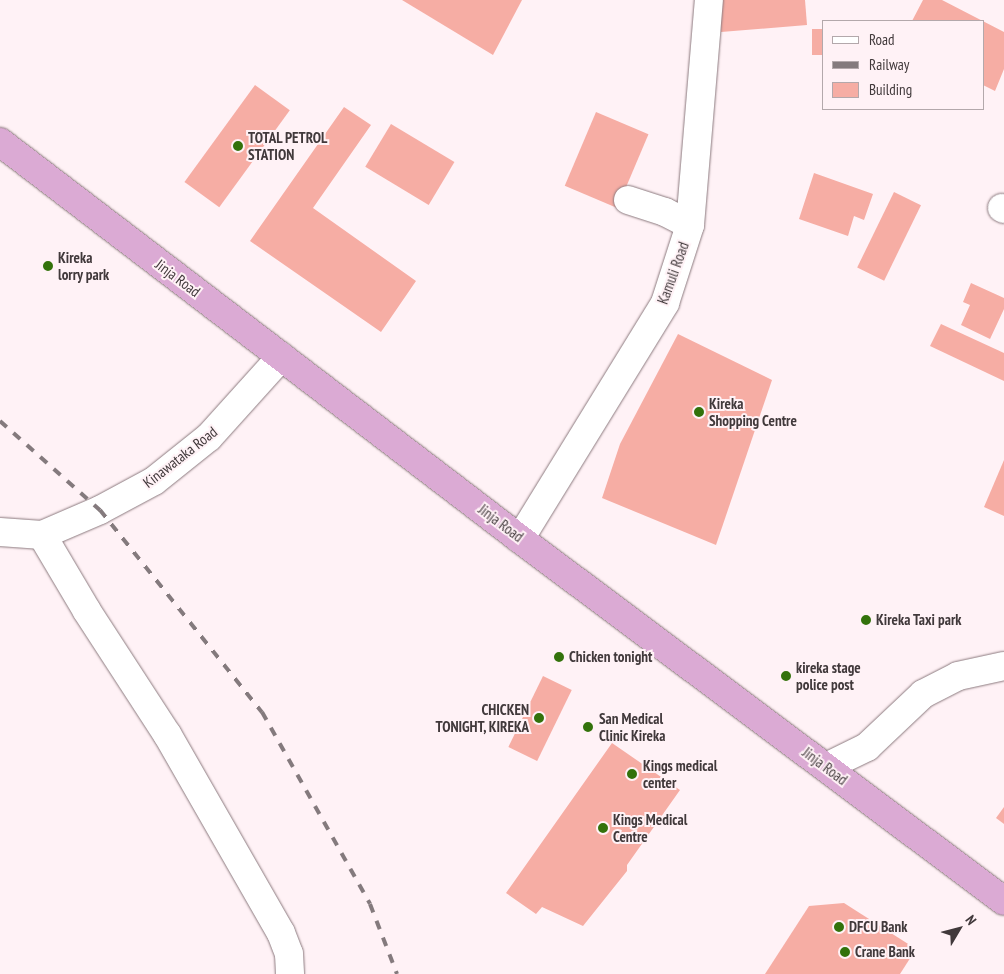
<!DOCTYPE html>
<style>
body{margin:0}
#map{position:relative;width:1004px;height:974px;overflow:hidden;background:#fff2f6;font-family:"PT Sans Narrow",sans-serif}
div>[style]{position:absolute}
.building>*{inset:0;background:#f6ada4;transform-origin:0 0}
.roads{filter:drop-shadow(0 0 1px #8c7a7f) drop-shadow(0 0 1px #8c7a7f)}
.minor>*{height:28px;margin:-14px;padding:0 14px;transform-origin:14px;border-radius:14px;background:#fff}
.tertiary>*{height:28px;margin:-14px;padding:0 14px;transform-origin:14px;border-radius:14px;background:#fff}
.secondary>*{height:28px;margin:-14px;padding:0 14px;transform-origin:14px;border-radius:14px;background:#fff}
.trunk>*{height:28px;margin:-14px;padding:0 14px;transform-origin:14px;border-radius:14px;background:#dbaad4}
.rail>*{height:4px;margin-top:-2px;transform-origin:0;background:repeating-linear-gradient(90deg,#847a7d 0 9px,transparent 0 18px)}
.dots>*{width:14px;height:14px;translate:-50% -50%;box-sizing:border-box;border:2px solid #fff2f6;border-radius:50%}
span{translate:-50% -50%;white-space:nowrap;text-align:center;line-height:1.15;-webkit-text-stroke:4px #fff2f6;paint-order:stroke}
.poi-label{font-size:15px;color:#41393b;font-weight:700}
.left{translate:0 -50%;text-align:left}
.right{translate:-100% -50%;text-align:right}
.street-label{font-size:15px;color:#41393b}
.legend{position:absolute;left:822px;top:20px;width:162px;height:90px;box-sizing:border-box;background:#fff2f6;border:1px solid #b3a8ab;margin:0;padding:6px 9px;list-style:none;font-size:15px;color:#41393b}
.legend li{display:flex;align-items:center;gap:10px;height:25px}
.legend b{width:25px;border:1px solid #b3a8ab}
.north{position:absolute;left:934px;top:904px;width:50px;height:50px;-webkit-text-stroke:4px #fff2f6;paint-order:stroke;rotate:53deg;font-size:14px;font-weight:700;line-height:20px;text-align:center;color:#41393b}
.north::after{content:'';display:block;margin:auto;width:18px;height:22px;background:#41393b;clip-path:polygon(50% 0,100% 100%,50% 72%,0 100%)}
</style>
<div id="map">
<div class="building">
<div style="clip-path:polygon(402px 0,522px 0,493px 55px)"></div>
<div style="clip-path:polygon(720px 0,805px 0,807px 25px,721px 32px)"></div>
<div style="clip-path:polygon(923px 0,942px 0,1004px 32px,1004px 69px,995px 91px,983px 85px,983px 21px,912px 21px)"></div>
<div style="left:812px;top:29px;width:11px;height:26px"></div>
<div style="left:255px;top:85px;width:43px;height:120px;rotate:36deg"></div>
<div style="clip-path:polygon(344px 107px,371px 125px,313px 208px,416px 281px,381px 332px,250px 241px)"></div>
<div style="left:596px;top:112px;width:57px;height:80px;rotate:23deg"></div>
<div style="left:391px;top:124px;width:74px;height:50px;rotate:31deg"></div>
<div style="clip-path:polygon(814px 173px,873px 194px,864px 220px,854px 216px,848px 236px,799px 219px)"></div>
<div style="left:894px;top:192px;width:30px;height:84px;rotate:26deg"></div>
<div style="clip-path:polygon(971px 283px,1004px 298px,1004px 309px,990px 339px,961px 325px,970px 305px,963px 302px)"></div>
<div style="clip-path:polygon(941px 324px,1004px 353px,1004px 381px,930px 346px)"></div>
<div style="clip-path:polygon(678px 334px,772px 380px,716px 545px,602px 498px,620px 444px)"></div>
<div style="clip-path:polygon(1004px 460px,1004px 516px,984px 507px)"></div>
<div style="left:543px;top:676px;width:32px;height:79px;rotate:26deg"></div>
<div style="clip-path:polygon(612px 743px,680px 790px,627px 865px,627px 871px,583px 926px,542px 907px,536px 914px,506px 893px)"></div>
<div style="clip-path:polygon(1004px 807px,1004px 824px,996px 818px)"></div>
<div style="clip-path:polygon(844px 903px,916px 949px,900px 974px,765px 974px,809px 906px)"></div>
</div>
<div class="roads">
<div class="minor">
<div style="left:628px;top:200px;width:39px;rotate:18deg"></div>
<div style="left:665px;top:212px;width:28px;rotate:27deg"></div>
<div style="left:1002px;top:208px;width:2px;rotate:27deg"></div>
<div style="left:0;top:532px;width:42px;rotate:4.1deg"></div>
<div style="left:42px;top:535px;width:63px;rotate:-23.3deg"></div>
<div style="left:100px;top:510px;width:61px;rotate:-28.2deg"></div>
<div style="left:154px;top:481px;width:70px;rotate:-38.7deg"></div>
<div style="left:209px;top:437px;width:108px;rotate:-48deg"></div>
<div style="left:42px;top:535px;width:88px;rotate:59.4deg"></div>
<div style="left:87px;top:611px;width:147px;rotate:57deg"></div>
<div style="left:167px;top:734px;width:229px;rotate:60.2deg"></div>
<div style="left:281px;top:933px;width:22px;rotate:69deg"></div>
<div style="left:289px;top:954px;width:20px;rotate:87deg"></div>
</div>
<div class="tertiary">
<div style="left:520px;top:539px;width:277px;rotate:-58.4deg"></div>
<div style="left:665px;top:303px;width:82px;rotate:-72.2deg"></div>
<div style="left:690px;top:225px;width:226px;rotate:-85.2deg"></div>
</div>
<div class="secondary">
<div style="left:826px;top:767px;width:46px;rotate:-26deg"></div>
<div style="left:867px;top:747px;width:77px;rotate:-43.4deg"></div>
<div style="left:923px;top:694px;width:39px;rotate:-27deg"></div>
<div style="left:958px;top:676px;width:47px;rotate:-12.3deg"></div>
</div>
<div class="trunk">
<div style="left:0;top:142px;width:654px;rotate:37.36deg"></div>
<div style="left:520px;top:539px;width:604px;rotate:36.79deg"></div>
</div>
</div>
<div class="rail">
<div style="left:0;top:421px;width:134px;rotate:41.7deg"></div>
<div style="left:100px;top:510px;width:259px;rotate:51.3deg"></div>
<div style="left:262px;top:712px;width:220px;rotate:60.6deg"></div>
<div style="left:370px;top:904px;width:75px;rotate:68.9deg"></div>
</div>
<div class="dots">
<div style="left:238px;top:146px;background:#33720b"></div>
<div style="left:48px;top:266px;background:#33720b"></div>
<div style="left:699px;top:412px;background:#33720b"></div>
<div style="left:866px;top:620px;background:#33720b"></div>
<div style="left:559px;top:657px;background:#33720b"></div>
<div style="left:786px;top:676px;background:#33720b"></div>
<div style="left:539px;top:718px;background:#33720b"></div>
<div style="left:588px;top:727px;background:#33720b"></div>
<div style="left:632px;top:774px;background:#33720b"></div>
<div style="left:603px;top:828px;background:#33720b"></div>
<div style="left:839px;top:927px;background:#33720b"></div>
<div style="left:845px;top:952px;background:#33720b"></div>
</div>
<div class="poi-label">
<span class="left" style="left:248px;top:146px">TOTAL PETROL<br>STATION</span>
<span class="left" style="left:58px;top:266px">Kireka<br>lorry park</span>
<span class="left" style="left:709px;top:412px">Kireka<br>Shopping Centre</span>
<span class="left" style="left:876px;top:620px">Kireka Taxi park</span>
<span class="left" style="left:569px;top:657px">Chicken tonight</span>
<span class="left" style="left:796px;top:676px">kireka stage<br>police post</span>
<span class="right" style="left:529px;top:718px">CHICKEN<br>TONIGHT, KIREKA</span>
<span class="left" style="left:599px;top:727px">San Medical<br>Clinic Kireka</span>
<span class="left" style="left:643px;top:774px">Kings medical<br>center</span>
<span class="left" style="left:613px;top:828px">Kings Medical<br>Centre</span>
<span class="left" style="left:849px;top:927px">DFCU Bank</span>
<span class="left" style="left:855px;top:952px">Crane Bank</span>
</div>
<div class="street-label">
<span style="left:673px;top:273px;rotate:-70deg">Kamuli Road</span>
<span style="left:178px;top:278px;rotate:37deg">Jinja Road</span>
<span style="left:180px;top:457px;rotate:-38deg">Kinawataka Road</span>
<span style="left:501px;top:523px;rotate:37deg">Jinja Road</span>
<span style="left:825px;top:766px;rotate:37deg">Jinja Road</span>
</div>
<ul class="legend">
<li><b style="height:6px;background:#fff"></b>Road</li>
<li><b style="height:6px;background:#847a7d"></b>Railway</li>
<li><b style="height:14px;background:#f6ada4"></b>Building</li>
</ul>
<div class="north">N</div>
</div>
